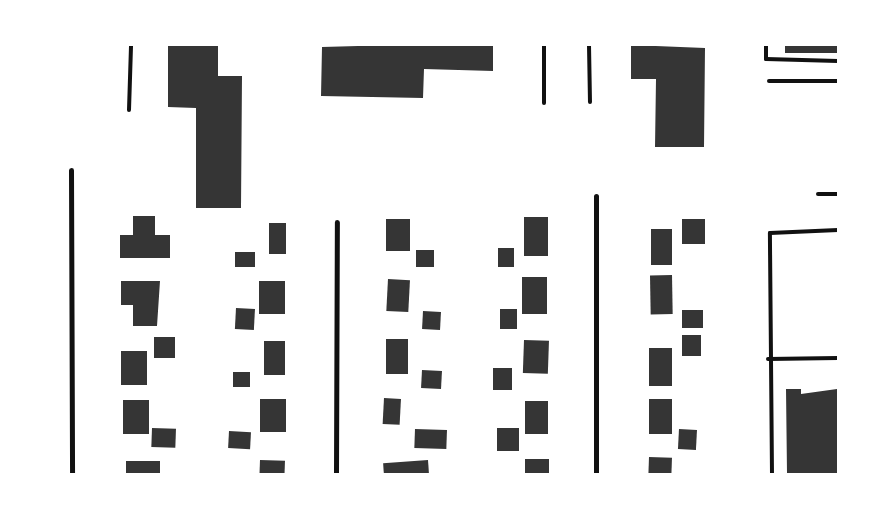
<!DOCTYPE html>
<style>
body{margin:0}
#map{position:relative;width:883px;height:519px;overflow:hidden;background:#fff;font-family:"Open Sans",sans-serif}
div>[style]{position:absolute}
.building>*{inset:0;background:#353535;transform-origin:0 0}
.service>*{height:4px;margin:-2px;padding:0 2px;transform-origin:2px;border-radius:2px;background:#111}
.minor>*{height:5px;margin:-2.5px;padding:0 2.5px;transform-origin:2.5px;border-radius:2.5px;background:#111}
span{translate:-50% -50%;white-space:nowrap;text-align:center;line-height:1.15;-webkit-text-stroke:4px #fff;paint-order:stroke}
.frame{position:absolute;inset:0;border:46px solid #fff;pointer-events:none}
</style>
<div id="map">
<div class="building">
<div style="clip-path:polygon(168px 45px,218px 45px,218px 76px,242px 76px,241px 208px,196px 208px,196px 108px,168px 107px)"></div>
<div style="clip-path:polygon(394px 45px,493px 45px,493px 71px,424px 69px,423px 98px,321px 96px,322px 47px)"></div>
<div style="clip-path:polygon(631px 45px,705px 48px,704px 147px,655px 147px,656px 79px,631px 79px)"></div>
<div style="left:785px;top:45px;width:53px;height:8px"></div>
<div style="clip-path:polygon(133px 216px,155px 216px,155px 235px,170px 235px,170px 258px,120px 258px,120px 235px,133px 235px)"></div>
<div style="left:524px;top:217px;width:24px;height:39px"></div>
<div style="left:386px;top:219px;width:24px;height:32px"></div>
<div style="left:682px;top:219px;width:23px;height:25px"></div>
<div style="left:286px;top:223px;width:31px;height:17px;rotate:90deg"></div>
<div style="left:651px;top:229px;width:21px;height:36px"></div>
<div style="left:498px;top:248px;width:16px;height:19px"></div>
<div style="left:416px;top:250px;width:18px;height:17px"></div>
<div style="left:235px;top:252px;width:20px;height:15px"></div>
<div style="left:672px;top:275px;width:39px;height:22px;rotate:89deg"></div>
<div style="left:522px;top:277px;width:25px;height:37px"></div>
<div style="left:388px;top:279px;width:22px;height:32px;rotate:3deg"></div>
<div style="clip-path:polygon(121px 281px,160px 281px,157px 326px,133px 326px,133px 305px,121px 305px)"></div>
<div style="left:259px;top:281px;width:26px;height:33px"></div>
<div style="left:236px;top:308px;width:19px;height:21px;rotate:3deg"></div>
<div style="left:500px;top:309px;width:17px;height:20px"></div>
<div style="left:682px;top:310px;width:21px;height:18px"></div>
<div style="left:423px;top:311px;width:18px;height:18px;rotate:3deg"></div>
<div style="left:682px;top:335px;width:19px;height:21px"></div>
<div style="left:154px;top:337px;width:21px;height:21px"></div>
<div style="left:386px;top:339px;width:22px;height:35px"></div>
<div style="left:524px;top:340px;width:25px;height:33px;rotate:2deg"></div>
<div style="left:264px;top:341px;width:21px;height:34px"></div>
<div style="left:649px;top:348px;width:23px;height:38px"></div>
<div style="left:121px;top:351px;width:26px;height:34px"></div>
<div style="left:493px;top:368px;width:19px;height:22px"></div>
<div style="left:422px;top:370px;width:20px;height:18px;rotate:3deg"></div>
<div style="left:233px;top:372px;width:17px;height:15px"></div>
<div style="clip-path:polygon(786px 389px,801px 389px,801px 394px,837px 389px,838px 474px,787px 474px)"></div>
<div style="left:384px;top:398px;width:17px;height:26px;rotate:3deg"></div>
<div style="left:260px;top:399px;width:26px;height:33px"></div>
<div style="left:649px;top:399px;width:23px;height:35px"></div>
<div style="left:123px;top:400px;width:26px;height:34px"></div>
<div style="left:525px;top:401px;width:23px;height:33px"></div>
<div style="left:152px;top:428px;width:24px;height:19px;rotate:2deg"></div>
<div style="left:497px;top:428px;width:22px;height:23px"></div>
<div style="left:415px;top:429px;width:32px;height:19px;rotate:2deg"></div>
<div style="left:679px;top:429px;width:18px;height:20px;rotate:3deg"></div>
<div style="left:229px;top:431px;width:22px;height:17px;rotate:3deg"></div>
<div style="left:649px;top:457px;width:23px;height:17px;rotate:2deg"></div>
<div style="left:525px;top:459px;width:24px;height:15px"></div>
<div style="left:260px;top:460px;width:25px;height:14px;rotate:2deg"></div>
<div style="left:428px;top:460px;width:14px;height:45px;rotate:86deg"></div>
<div style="left:126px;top:461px;width:34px;height:13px"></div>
</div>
<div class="service">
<div style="left:544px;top:45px;width:58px;rotate:90deg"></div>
<div style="left:589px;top:45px;width:57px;rotate:89deg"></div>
<div style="left:766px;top:45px;width:14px;rotate:90deg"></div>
<div style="left:766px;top:59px;width:72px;rotate:1.6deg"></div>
<div style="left:769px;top:81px;width:69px"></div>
<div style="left:129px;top:110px;width:65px;rotate:-88.2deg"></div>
<div style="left:818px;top:194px;width:20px"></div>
<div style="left:768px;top:359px;width:70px;rotate:-0.8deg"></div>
<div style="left:772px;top:474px;width:241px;rotate:-90.5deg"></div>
<div style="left:770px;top:233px;width:68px;rotate:-2.5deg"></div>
</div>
<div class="minor">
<div style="left:71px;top:170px;width:304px;rotate:89.8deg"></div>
<div style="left:596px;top:196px;width:278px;rotate:90deg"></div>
<div style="left:336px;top:474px;width:252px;rotate:-89.8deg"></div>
</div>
<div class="frame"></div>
</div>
